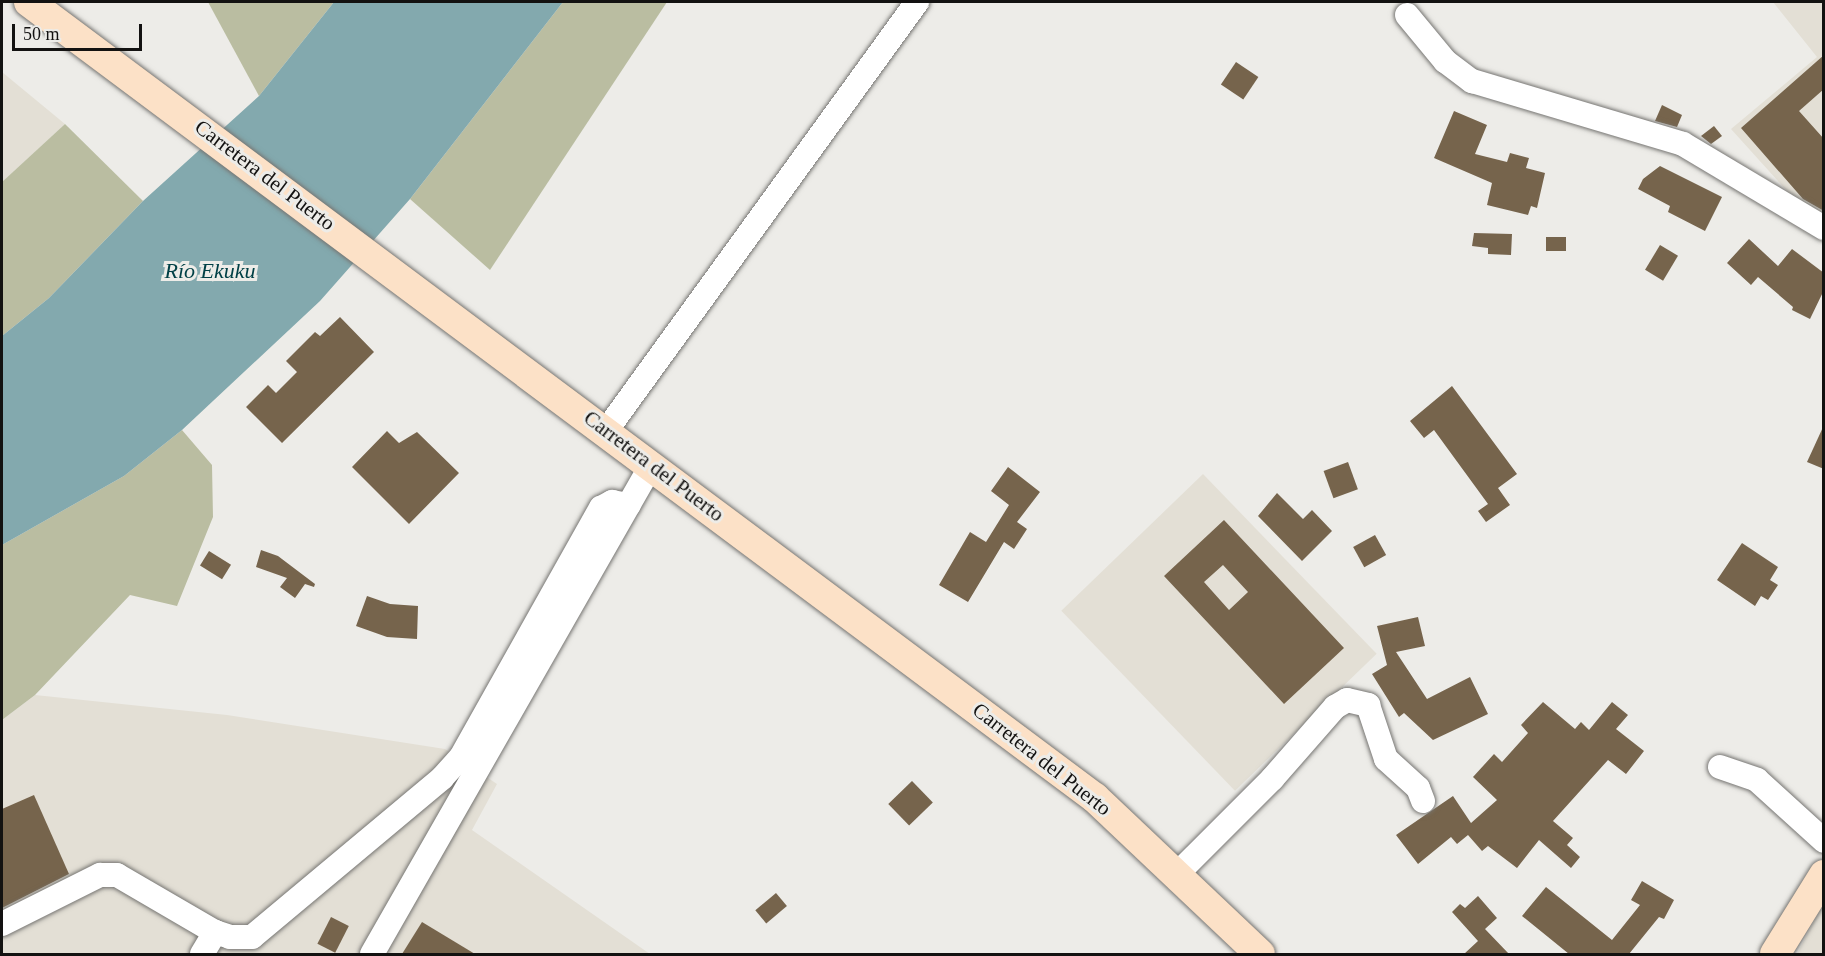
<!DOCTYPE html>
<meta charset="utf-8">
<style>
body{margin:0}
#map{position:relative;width:1825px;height:956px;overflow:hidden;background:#edece8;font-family:"Times New Roman",serif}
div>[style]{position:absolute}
.built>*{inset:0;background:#e3dfd5;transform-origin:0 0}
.green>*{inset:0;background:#babda1}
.water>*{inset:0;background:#83a9ae}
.building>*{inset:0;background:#76644c;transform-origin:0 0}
.roads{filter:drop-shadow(0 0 2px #767572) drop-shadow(0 0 2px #767572)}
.minor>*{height:24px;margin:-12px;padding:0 12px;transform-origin:12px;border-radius:12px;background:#fff}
.major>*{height:30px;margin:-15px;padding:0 15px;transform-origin:15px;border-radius:15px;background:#fce1c7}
span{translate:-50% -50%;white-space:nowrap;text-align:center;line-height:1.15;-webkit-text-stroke:6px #edece8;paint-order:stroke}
.street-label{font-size:21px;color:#131211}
.water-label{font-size:22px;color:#004046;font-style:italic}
.frame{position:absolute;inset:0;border:3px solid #131211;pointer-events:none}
.scale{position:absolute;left:12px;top:24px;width:130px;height:27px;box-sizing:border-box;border:3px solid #131211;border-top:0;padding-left:8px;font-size:18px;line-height:21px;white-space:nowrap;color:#131211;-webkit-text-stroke:4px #edece8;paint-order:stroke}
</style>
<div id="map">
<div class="built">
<div style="clip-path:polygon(1773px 2px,1823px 2px,1823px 221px,1807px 213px,1731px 129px,1817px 57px)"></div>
<div style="clip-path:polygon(2px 72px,65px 124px,2px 182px)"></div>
<div style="left:1203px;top:474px;width:250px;height:197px;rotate:46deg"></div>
<div style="clip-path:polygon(35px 695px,227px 715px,445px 749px,497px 784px,472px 830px,650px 954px,2px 954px,2px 720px)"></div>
<div style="clip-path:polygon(1823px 904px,1823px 954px,1797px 954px)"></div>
</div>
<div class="green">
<div style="clip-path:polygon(208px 2px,334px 2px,259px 96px)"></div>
<div style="clip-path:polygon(563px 2px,667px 2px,490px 270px,410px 199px)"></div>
<div style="clip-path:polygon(65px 124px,143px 201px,49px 298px,2px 336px,2px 182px)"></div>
<div style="clip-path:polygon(182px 430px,212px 465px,213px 517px,177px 606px,130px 595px,35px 695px,2px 720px,2px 545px,124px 476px)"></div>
</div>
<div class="water">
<div style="clip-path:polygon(334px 2px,563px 2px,410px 199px,320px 301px,182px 430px,124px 476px,2px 545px,2px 336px,49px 298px,143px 201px,259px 96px)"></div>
</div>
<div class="building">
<div style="clip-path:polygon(1824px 55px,1824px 89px,1799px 111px,1824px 139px,1824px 211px,1803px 199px,1741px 128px)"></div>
<div style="left:1236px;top:62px;width:27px;height:27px;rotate:34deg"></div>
<div style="clip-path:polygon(1662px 105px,1682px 115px,1677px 127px,1655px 121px)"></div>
<div style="clip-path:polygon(1454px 111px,1487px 125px,1475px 154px,1507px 162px,1510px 153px,1529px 158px,1526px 168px,1545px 173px,1537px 208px,1531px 206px,1528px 215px,1487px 205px,1492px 183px,1434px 158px)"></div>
<div style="clip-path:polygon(1714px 126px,1722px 136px,1711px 144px,1701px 136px)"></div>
<div style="clip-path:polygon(1660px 166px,1722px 197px,1705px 231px,1668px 212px,1670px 206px,1638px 189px,1643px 179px)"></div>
<div style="clip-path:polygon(1474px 233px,1512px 234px,1511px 255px,1488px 254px,1488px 248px,1472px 246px)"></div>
<div style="left:1546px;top:237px;width:20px;height:14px"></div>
<div style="clip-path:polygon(1749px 239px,1778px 266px,1792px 249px,1824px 273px,1824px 290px,1810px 319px,1792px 310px,1793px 307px,1758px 277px,1751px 285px,1727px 263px)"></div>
<div style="left:1660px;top:245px;width:21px;height:29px;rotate:31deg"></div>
<div style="clip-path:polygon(340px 317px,374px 352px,282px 443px,246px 407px,268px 385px,276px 393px,297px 372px,286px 361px,315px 332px,320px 336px)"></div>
<div style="clip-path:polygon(1452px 386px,1517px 474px,1498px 488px,1510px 505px,1486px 522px,1478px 511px,1488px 504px,1434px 430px,1424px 438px,1410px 421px)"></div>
<div style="clip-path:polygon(1824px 425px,1824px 469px,1807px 462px)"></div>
<div style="clip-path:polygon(387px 431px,399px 443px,417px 432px,459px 473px,409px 524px,352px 467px)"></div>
<div style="left:1348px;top:462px;width:29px;height:26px;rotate:70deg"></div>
<div style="clip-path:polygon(1008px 467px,1040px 492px,1017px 522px,1027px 529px,1014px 549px,1004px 542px,968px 602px,939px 585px,970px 532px,986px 542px,1009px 505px,991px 491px)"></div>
<div style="clip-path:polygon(1277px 493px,1303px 519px,1312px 510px,1332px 531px,1302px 561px,1258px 516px)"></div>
<div style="clip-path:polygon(evenodd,1224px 520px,1344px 648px,1284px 704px,1164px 576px,1224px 520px,1223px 565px,1248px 592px,1229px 610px,1204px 582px,1223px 565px)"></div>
<div style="left:1375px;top:535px;width:23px;height:25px;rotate:61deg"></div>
<div style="clip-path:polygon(1742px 543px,1778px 567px,1770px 580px,1778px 585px,1768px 600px,1761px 596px,1755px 606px,1717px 580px)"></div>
<div style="clip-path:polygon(261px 550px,278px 556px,315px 584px,314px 587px,305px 584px,295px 598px,280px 587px,287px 578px,256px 567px)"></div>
<div style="left:209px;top:551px;width:26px;height:17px;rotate:32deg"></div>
<div style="clip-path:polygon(367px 596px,390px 604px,418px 606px,417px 639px,387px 637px,356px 626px)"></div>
<div style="clip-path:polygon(1418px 617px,1425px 646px,1396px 652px,1427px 699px,1470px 677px,1488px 714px,1433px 740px,1404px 713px,1399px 717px,1372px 674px,1387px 665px,1377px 626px)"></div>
<div style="clip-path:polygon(1543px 702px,1575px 729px,1581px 722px,1589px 730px,1612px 702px,1628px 715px,1616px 729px,1644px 751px,1626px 774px,1608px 760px,1553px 821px,1573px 838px,1567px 845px,1580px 857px,1571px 868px,1539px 840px,1517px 868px,1488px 846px,1482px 851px,1468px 835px,1457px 844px,1451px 837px,1418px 864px,1396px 835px,1453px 796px,1471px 823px,1497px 800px,1473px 777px,1494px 754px,1502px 762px,1528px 733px,1521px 725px)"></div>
<div style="left:912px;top:781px;width:30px;height:33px;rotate:46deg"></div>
<div style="clip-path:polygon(34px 795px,69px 874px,2px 908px,2px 809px)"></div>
<div style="clip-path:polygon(1642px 881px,1674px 900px,1664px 919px,1659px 917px,1629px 954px,1569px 954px,1522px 916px,1546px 887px,1612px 940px,1640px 905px,1631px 900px)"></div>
<div style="left:776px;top:893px;width:17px;height:27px;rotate:50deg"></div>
<div style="clip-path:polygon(1478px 896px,1497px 918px,1485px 929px,1509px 954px,1464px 954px,1478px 941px,1452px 912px,1460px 904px,1465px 908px)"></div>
<div style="left:331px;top:917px;width:20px;height:30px;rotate:27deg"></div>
<div style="clip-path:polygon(422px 922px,475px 954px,402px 954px)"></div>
</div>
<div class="roads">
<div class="minor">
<div style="left:1407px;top:15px;width:60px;rotate:50.4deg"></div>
<div style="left:1445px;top:61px;width:34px;rotate:37deg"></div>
<div style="left:1472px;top:81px;width:220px;rotate:16.6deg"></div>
<div style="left:1683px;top:144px;width:164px;rotate:30.8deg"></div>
<div style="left:606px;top:431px;width:530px;rotate:-54.06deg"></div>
<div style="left:1720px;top:767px;width:39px;rotate:19deg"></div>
<div style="left:1757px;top:780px;width:91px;rotate:42.3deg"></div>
<div style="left:1178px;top:873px;width:133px;rotate:-45deg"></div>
<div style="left:1272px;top:779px;width:96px;rotate:-48.8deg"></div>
<div style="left:1335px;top:707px;width:14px;rotate:-30deg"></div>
<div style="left:1347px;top:700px;width:22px;rotate:13deg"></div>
<div style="left:1368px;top:705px;width:57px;rotate:71.6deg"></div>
<div style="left:1386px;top:759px;width:43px;rotate:42.2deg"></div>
<div style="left:1418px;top:788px;width:14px;rotate:69deg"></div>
<div style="left:2px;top:924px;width:110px;rotate:-26.6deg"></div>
<div style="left:100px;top:875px;width:17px"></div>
<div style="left:117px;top:875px;width:113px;rotate:30.2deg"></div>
<div style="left:215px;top:932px;width:16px;rotate:18deg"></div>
<div style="left:230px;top:937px;width:22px"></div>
<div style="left:252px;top:937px;width:248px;rotate:-39.9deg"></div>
<div style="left:442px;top:778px;width:28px;rotate:-48deg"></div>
<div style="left:461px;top:757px;width:286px;rotate:-60.7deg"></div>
<div style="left:601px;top:508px;width:13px;rotate:-29deg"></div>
<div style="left:612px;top:502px;width:17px;rotate:10deg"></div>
<div style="left:202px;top:954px;width:26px;rotate:-59deg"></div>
<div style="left:372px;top:954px;width:564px;rotate:-60.26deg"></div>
</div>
<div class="major">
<div style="left:29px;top:2px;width:1330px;rotate:36.75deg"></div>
<div style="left:1095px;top:798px;width:227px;rotate:43.4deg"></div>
<div style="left:1775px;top:954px;width:93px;rotate:-58.2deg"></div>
</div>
</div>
<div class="street-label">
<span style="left:265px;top:175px;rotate:37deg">Carretera del Puerto</span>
<span style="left:654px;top:466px;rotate:37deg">Carretera del Puerto</span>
<span style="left:1042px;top:759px;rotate:38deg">Carretera del Puerto</span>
</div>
<div class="water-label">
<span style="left:210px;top:271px">Río Ekuku</span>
</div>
<div class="frame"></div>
<div class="scale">50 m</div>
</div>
